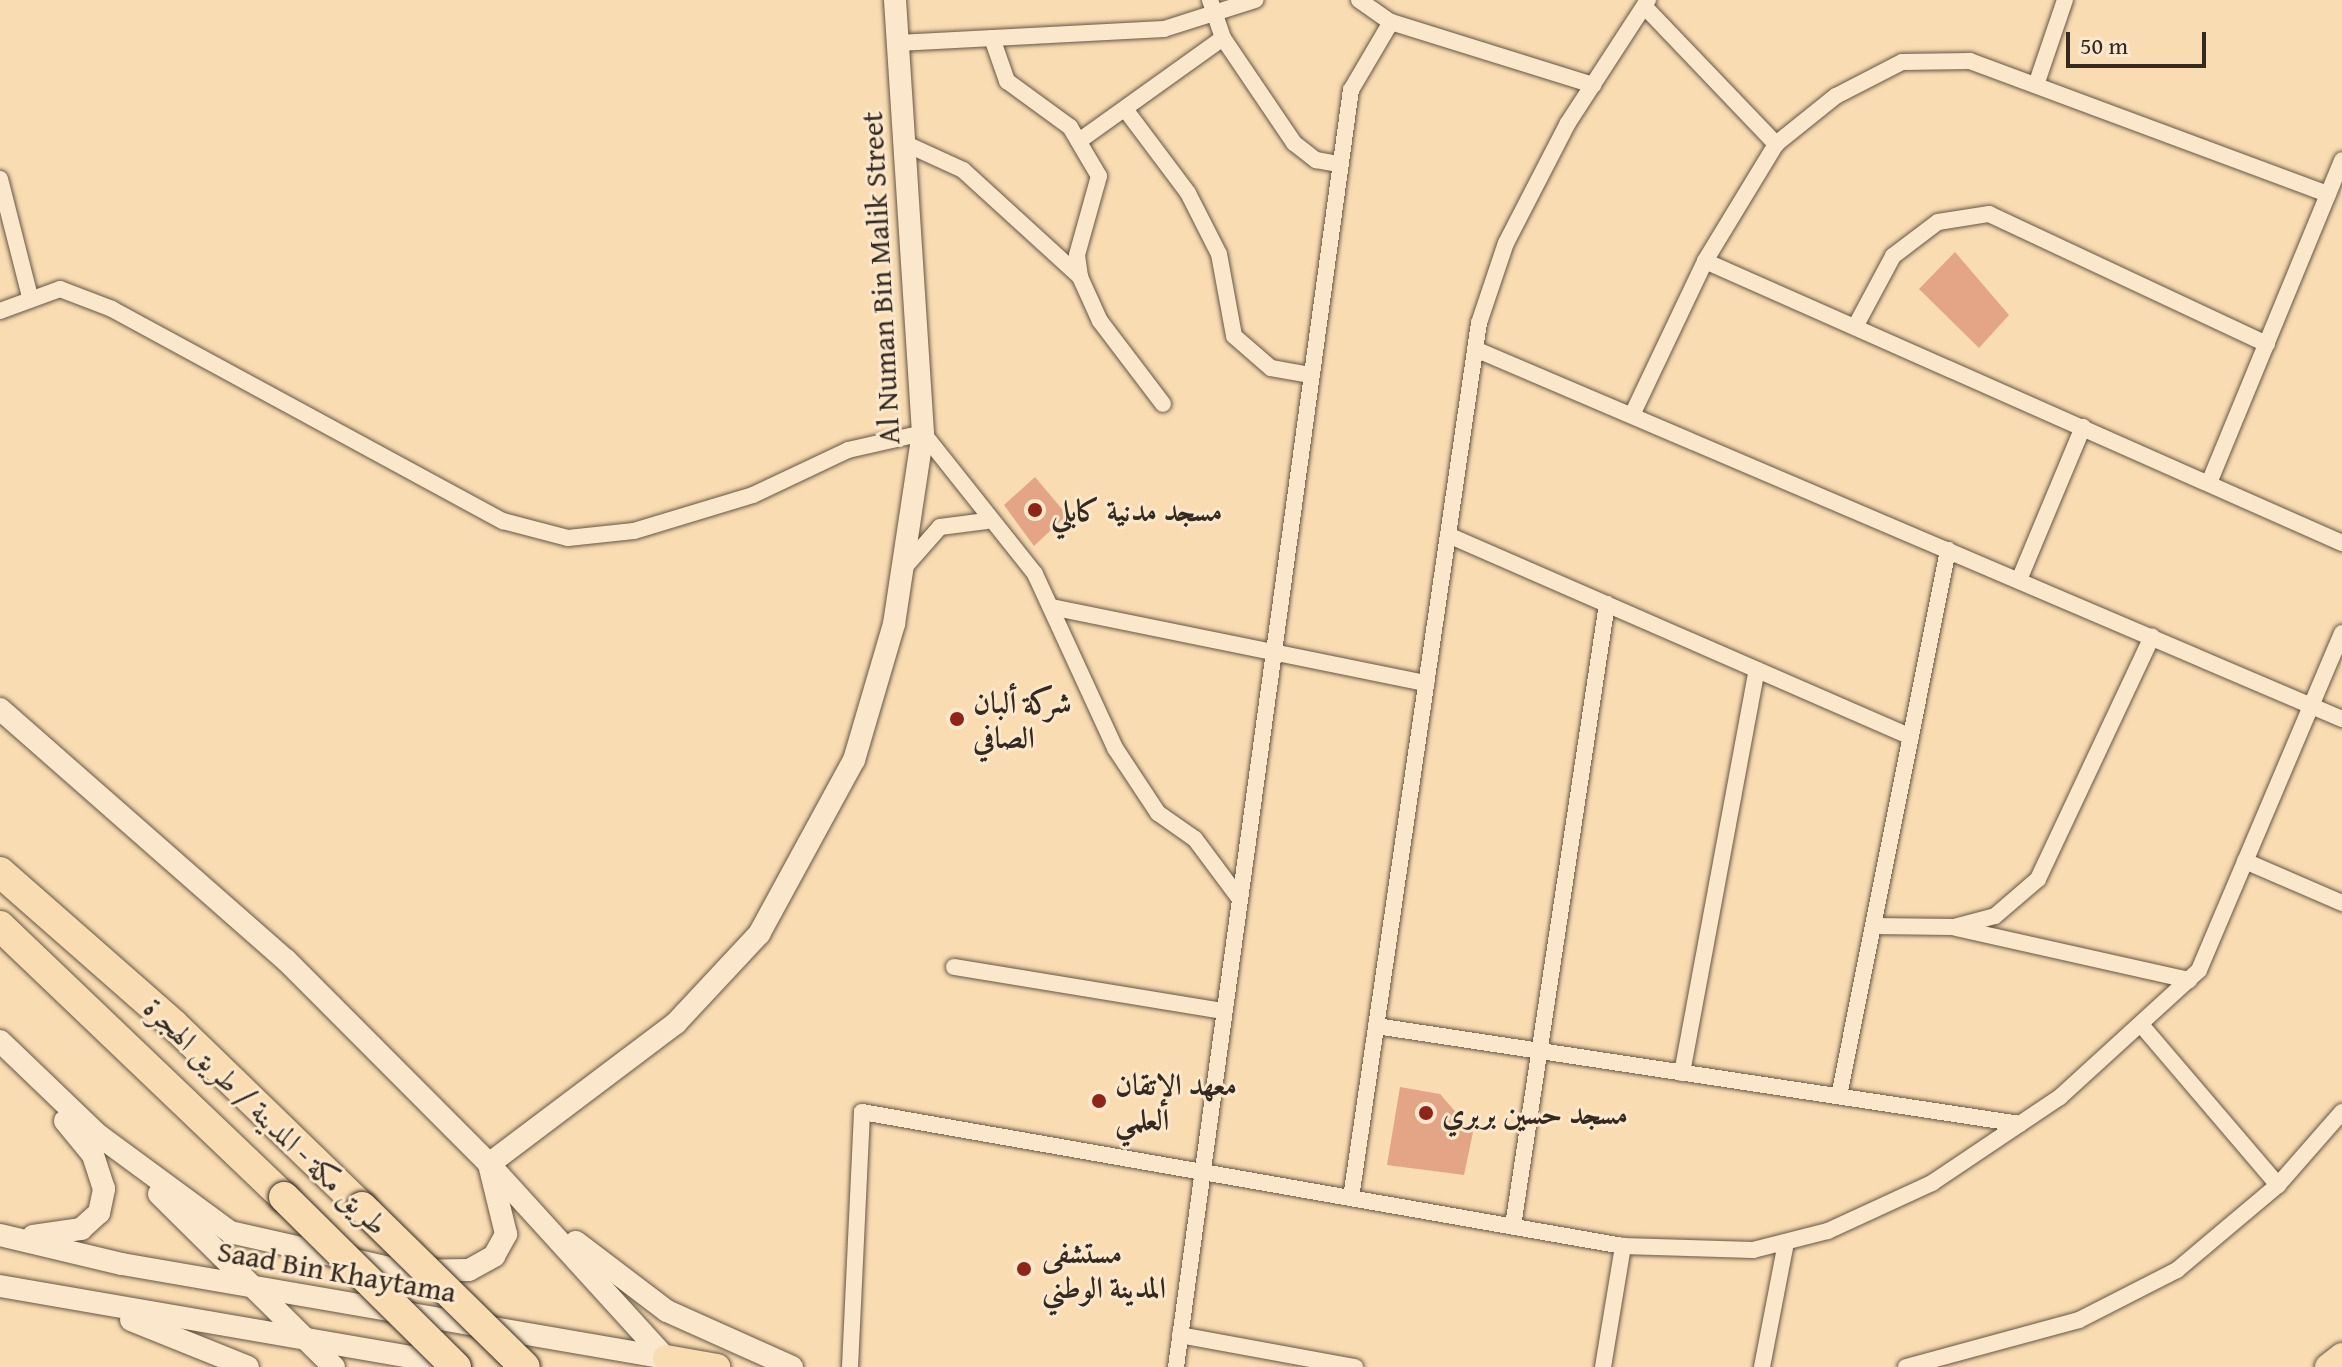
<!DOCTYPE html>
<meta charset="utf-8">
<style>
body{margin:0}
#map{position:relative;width:2342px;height:1367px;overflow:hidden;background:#f9dcb1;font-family:"Gentium Book Plus",Amiri,serif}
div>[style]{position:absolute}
.building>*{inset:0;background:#e3a585}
.roads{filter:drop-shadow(0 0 2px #655646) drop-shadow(0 0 2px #655646)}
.minor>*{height:16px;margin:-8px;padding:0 8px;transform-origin:8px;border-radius:8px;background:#fbe8cc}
.secondary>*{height:22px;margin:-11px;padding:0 11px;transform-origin:11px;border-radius:11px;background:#fbe8cc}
.primary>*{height:26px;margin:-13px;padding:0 13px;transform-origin:13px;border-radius:13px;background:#f9dcb1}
.motorway>*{height:30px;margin:-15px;padding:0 15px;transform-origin:15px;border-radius:15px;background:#f9dcb1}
.bridges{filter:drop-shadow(0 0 2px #342a22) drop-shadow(0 0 2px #342a22)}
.motorway-bridge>*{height:30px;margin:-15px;padding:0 15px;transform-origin:15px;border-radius:15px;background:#f9dcb1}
.dots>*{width:22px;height:22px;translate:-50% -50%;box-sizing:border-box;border:4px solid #fbe8cc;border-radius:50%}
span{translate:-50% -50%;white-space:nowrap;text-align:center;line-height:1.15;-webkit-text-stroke:6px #fbe8cc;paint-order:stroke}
.street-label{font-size:30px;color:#342a22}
.poi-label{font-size:30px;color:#342a22;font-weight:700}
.left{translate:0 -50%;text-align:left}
.scale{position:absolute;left:2066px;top:32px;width:140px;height:36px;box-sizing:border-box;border:4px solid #342a22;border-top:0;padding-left:10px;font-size:24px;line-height:28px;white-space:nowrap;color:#342a22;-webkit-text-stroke:6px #fbe8cc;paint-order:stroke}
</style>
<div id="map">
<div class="building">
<div style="clip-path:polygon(1955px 252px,2009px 315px,1979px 348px,1919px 289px)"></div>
<div style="clip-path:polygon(1035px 477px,1067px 515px,1034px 546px,1004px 505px)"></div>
<div style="clip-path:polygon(1400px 1087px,1440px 1094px,1473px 1132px,1464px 1175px,1387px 1165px)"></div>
</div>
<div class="roads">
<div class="minor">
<div style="left:1210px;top:0;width:40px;rotate:71.1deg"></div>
<div style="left:1223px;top:38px;width:127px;rotate:55.9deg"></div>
<div style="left:1294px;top:143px;width:28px;rotate:38deg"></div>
<div style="left:1316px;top:160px;width:22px;rotate:10deg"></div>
<div style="left:1359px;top:0;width:39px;rotate:35deg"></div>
<div style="left:1645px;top:7px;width:190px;rotate:46.3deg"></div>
<div style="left:992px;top:38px;width:46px;rotate:70.8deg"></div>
<div style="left:1007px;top:81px;width:78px;rotate:36.1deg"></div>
<div style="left:1070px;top:127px;width:57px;rotate:59.4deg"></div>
<div style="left:1099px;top:176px;width:82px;rotate:105.6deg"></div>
<div style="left:1077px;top:255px;width:22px;rotate:82deg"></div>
<div style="left:1080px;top:277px;width:48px;rotate:65.6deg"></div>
<div style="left:1100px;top:321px;width:104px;rotate:52.8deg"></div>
<div style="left:898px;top:43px;width:266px;rotate:-3deg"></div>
<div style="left:1164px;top:29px;width:96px;rotate:-17.7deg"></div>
<div style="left:2036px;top:85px;width:90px;rotate:-71.2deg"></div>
<div style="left:1128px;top:113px;width:100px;rotate:53.1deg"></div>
<div style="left:1188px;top:193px;width:68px;rotate:63.1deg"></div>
<div style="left:1219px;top:254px;width:83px;rotate:79.6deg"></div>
<div style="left:1234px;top:336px;width:49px;rotate:40.9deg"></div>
<div style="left:1271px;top:368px;width:39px;rotate:10deg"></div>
<div style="left:1079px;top:141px;width:177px;rotate:-35.6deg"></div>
<div style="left:904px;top:143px;width:65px;rotate:24.6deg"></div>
<div style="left:963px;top:170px;width:159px;rotate:42.4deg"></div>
<div style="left:0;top:179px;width:122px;rotate:75.7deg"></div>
<div style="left:1705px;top:261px;width:697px;rotate:23.88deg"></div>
<div style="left:0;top:311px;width:64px;rotate:-20.1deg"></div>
<div style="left:60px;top:289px;width:56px;rotate:21deg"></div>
<div style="left:112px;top:309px;width:445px;rotate:28.5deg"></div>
<div style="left:503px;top:521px;width:67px;rotate:14.7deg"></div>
<div style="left:568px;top:538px;width:66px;rotate:-6.1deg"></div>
<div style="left:634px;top:531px;width:124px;rotate:-16.8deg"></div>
<div style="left:753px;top:495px;width:105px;rotate:-25.3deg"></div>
<div style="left:848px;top:450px;width:77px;rotate:-12.8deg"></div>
<div style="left:923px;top:433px;width:180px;rotate:51.5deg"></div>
<div style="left:1035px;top:574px;width:192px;rotate:65.3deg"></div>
<div style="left:1115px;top:748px;width:78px;rotate:56.5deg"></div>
<div style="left:1158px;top:813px;width:45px;rotate:35.1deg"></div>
<div style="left:1195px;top:839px;width:74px;rotate:53.3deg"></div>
<div style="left:1855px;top:327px;width:81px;rotate:-61.8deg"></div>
<div style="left:1893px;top:256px;width:56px;rotate:-37.1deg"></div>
<div style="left:1938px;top:222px;width:52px;rotate:-8.9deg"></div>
<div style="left:1989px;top:214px;width:307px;rotate:25.1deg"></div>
<div style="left:1475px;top:349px;width:943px;rotate:23.11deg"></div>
<div style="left:1632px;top:415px;width:170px;rotate:-64.6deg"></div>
<div style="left:1705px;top:261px;width:137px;rotate:-58.7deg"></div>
<div style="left:1776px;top:144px;width:77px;rotate:-38.7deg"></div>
<div style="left:1836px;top:96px;width:74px;rotate:-27.3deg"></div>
<div style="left:1902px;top:62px;width:68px;rotate:-0.8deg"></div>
<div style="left:1970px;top:61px;width:382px;rotate:20.4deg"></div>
<div style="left:2209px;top:483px;width:349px;rotate:-67.6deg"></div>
<div style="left:1448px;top:535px;width:505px;rotate:23.57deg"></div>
<div style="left:903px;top:569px;width:56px;rotate:-48.6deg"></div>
<div style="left:940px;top:527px;width:47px;rotate:-7.3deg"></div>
<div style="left:2019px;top:580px;width:166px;rotate:-67.3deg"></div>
<div style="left:1051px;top:607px;width:383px;rotate:11.5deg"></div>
<div style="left:2245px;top:861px;width:106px;rotate:23.4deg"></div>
<div style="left:1873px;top:926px;width:81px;rotate:0.7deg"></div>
<div style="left:1954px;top:927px;width:42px;rotate:-15deg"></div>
<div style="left:1995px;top:916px;width:57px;rotate:-40.7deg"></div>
<div style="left:2038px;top:879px;width:268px;rotate:-64.8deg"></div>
<div style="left:1956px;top:928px;width:239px;rotate:12.6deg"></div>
<div style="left:954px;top:967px;width:273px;rotate:9.3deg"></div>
<div style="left:1376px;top:1026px;width:651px;rotate:8.65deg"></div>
<div style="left:2143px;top:1027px;width:208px;rotate:49.5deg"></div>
<div style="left:1682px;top:1073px;width:410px;rotate:-79.5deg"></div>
<div style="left:1839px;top:1096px;width:557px;rotate:-78.71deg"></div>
<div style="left:1351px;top:1198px;width:884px;rotate:-81.68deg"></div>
<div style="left:1479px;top:323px;width:84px;rotate:-71.4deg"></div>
<div style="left:1506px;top:243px;width:135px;rotate:-62.7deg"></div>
<div style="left:1568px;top:123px;width:147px;rotate:-57deg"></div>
<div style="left:1513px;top:1226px;width:629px;rotate:-81.41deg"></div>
<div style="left:1180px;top:1335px;width:178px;rotate:10.4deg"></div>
<div style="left:850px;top:1367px;width:255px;rotate:-87.3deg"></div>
<div style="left:862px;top:1112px;width:773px;rotate:9.99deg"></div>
<div style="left:1623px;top:1246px;width:130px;rotate:1.8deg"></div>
<div style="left:1753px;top:1250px;width:77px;rotate:-14.2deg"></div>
<div style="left:1828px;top:1231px;width:115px;rotate:-24.8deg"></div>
<div style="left:1932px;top:1183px;width:154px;rotate:-33.9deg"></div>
<div style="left:2060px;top:1097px;width:188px;rotate:-42.4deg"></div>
<div style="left:2199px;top:970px;width:366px;rotate:-67deg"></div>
<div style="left:1176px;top:1367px;width:1289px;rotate:-82.2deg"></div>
<div style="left:1351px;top:90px;width:79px;rotate:-59.5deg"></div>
<div style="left:1391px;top:22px;width:212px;rotate:17.3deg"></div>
<div style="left:1603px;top:1367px;width:123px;rotate:-80.6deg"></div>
<div style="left:1762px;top:1367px;width:127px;rotate:-79.1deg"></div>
<div style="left:1906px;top:1367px;width:179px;rotate:-15.2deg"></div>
<div style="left:2079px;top:1320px;width:110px;rotate:-27deg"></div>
<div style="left:2177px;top:1270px;width:132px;rotate:-40.1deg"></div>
<div style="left:2278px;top:1185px;width:97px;rotate:-48.8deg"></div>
</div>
<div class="secondary">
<div style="left:0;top:709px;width:381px;rotate:41.3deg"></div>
<div style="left:286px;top:960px;width:288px;rotate:45.1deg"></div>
<div style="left:489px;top:1164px;width:275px;rotate:47.7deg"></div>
<div style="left:0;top:1041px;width:139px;rotate:43.8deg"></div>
<div style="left:90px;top:1129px;width:174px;rotate:36.3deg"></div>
<div style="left:230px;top:1232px;width:177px;rotate:12.7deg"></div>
<div style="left:403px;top:1271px;width:66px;rotate:-0.9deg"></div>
<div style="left:469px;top:1270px;width:29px;rotate:-29deg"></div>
<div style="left:494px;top:1256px;width:25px;rotate:-61deg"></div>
<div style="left:506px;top:1234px;width:72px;rotate:-103.7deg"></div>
<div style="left:489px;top:1164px;width:234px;rotate:-37deg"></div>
<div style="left:676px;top:1023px;width:122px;rotate:-47deg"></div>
<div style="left:759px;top:934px;width:198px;rotate:-61.4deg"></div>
<div style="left:854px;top:760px;width:142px;rotate:-73.6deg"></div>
<div style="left:894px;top:624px;width:193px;rotate:-81.4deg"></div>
<div style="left:923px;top:433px;width:434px;rotate:-93.7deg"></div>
<div style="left:159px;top:1194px;width:246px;rotate:44.7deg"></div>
<div style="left:0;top:1235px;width:125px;rotate:13.4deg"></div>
<div style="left:122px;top:1264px;width:552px;rotate:9.8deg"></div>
<div style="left:33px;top:1236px;width:49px;rotate:-8.3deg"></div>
<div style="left:81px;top:1229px;width:24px;rotate:-42deg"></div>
<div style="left:99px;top:1213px;width:25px;rotate:-78deg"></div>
<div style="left:104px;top:1189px;width:36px;rotate:-108deg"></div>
<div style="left:93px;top:1155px;width:44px;rotate:-129.5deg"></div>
<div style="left:576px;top:1242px;width:114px;rotate:37.2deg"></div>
<div style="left:667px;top:1311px;width:137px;rotate:24.1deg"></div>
<div style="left:0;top:1286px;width:463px;rotate:9.8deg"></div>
<div style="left:131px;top:1320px;width:126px;rotate:21.9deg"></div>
</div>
<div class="primary">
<div style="left:666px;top:1358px;width:52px;rotate:10deg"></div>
<div style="left:2328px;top:1367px;width:18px;rotate:-38deg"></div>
</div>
<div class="motorway">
<div style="left:0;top:872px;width:230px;rotate:41.3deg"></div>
<div style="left:173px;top:1024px;width:263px;rotate:44.1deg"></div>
<div style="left:0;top:926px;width:393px;rotate:43.7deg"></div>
</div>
</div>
<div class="bridges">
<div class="motorway-bridge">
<div style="left:284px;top:1197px;width:242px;rotate:44.7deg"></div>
<div style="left:362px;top:1207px;width:228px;rotate:44.5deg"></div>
</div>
</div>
<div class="dots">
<div style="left:1035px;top:510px;background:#8f2418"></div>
<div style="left:957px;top:719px;background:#8f2418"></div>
<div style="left:1099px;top:1101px;background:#8f2418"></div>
<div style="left:1426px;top:1113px;background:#8f2418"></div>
<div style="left:1024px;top:1269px;background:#8f2418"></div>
</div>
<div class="street-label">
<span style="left:880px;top:278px;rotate:-93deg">Al Numan Bin Malik Street</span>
<span style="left:266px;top:1116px;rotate:44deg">طريق مكة - المدينة / طريق الهجرة</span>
<span style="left:337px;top:1271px;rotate:10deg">Saad Bin Khaytama</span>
</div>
<div class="poi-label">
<span class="left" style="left:1051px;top:510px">مسجد مدنية كابلي</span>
<span class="left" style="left:973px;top:719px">شركة ألبان<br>الصافي</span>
<span class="left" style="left:1115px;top:1101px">معهد الإتقان<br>العلمي</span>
<span class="left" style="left:1442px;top:1113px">مسجد حسين بربري</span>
<span class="left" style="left:1042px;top:1269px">مستشفى<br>المدينة الوطني</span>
</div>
<div class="scale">50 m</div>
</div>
